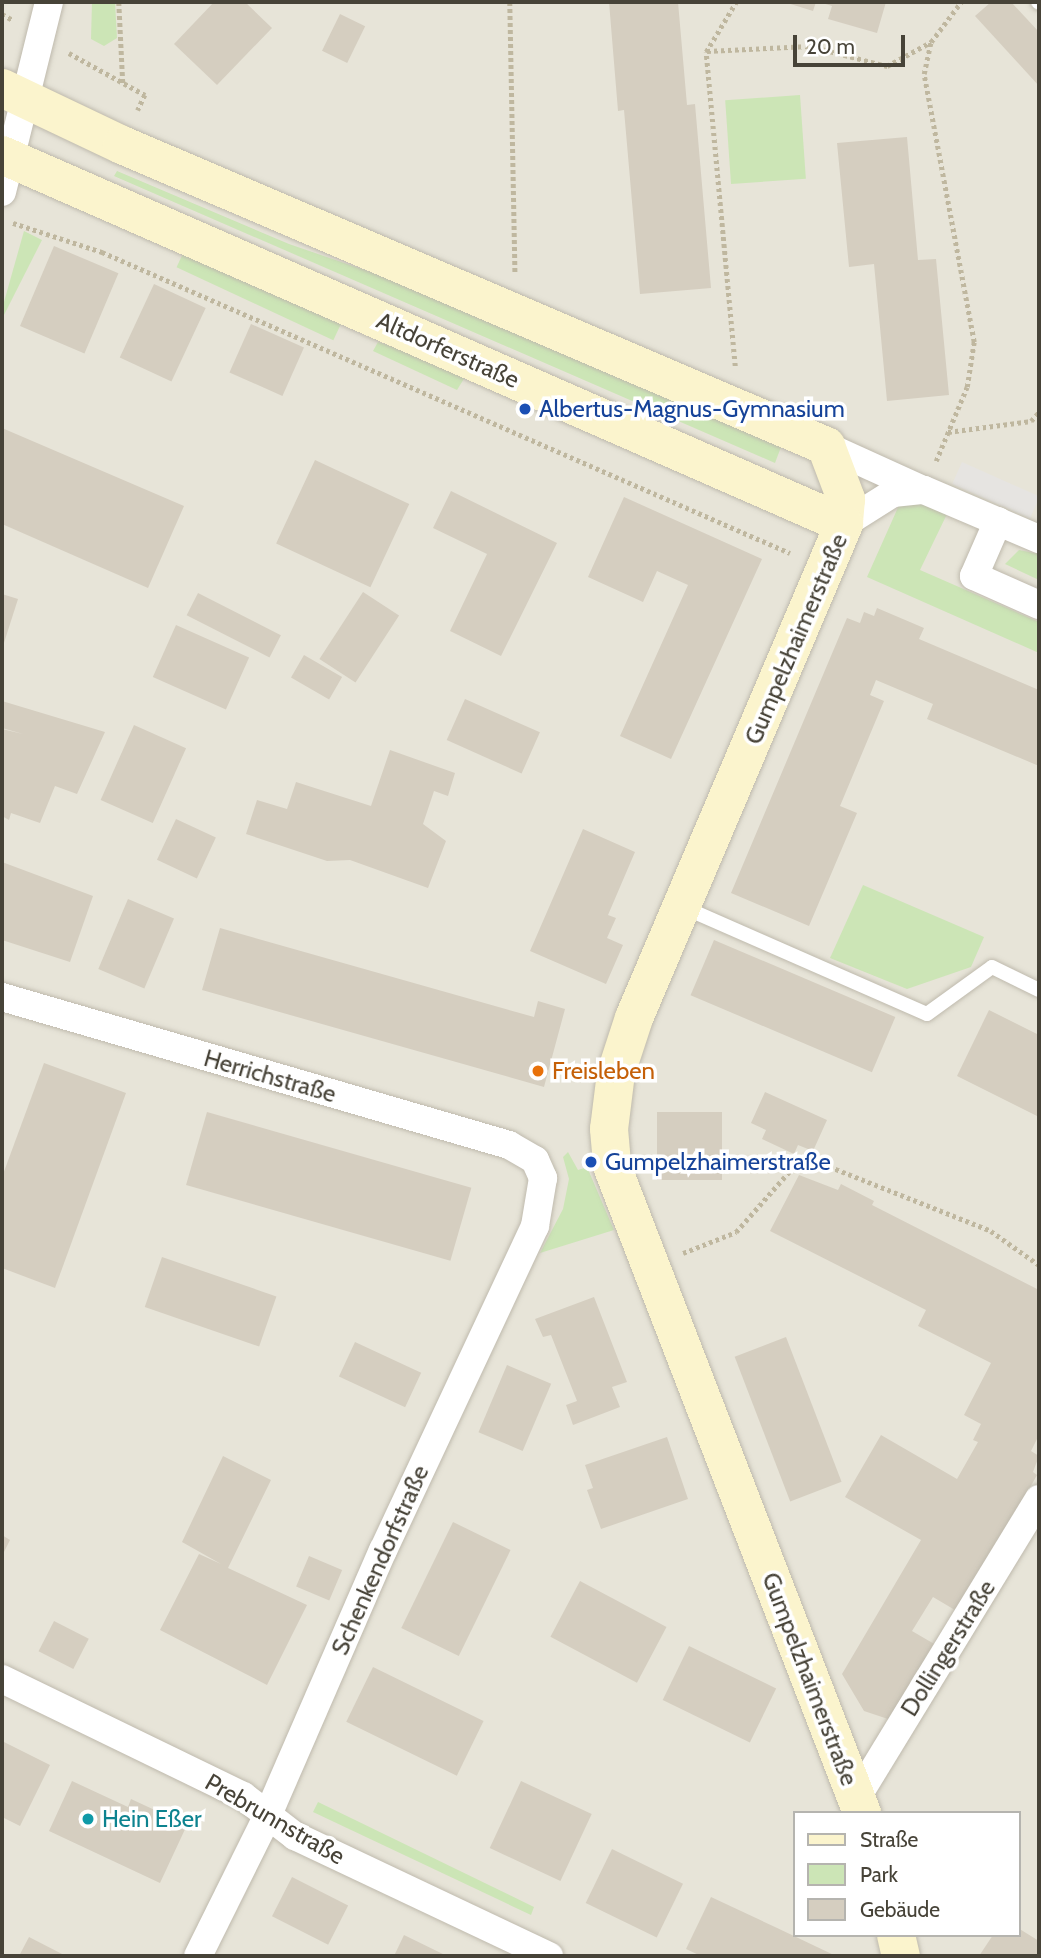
<!DOCTYPE html>
<meta charset="utf-8">
<style>
body{margin:0}
#map{position:relative;width:1041px;height:1958px;overflow:hidden;background:#f4f2ea;font-family:Cabin,sans-serif}
div>[style]{position:absolute}
.residential>*{inset:0;background:#e7e4d8}
.green>*{inset:0;background:#cce5b6;transform-origin:0 0}
.parking>*{inset:0;background:#e6e4e1;transform-origin:0 0}
.building>*{inset:0;background:#d5cec0;transform-origin:0 0}
.path>*{height:4.5px;margin-top:-2.25px;transform-origin:0;background:repeating-linear-gradient(90deg,#bfb79f 0 3.5px,transparent 0 7px)}
.roads{filter:drop-shadow(0 0 2px #bfbaad) drop-shadow(0 0 2px #bfbaad)}
.lane>*{height:14px;margin:-7px;padding:0 7px;transform-origin:7px;border-radius:7px;background:#fff}
.street>*{height:28px;margin:-14px;padding:0 14px;transform-origin:14px;border-radius:14px;background:#fff}
.secondary>*{height:38px;margin:-19px;padding:0 19px;transform-origin:19px;border-radius:19px;background:#fbf4cd}
.dots>*{width:19px;height:19px;translate:-50% -50%;box-sizing:border-box;border:4px solid #fff;border-radius:50%}
span{translate:-50% -50%;white-space:nowrap;text-align:center;line-height:1.15;-webkit-text-stroke:7px #fff;paint-order:stroke}
.street-label{font-size:24px;color:#474338}
.transit-label{font-size:24px;color:#164399}
.left{translate:0 -50%;text-align:left}
.food-label{font-size:24px;color:#c56008}
.culture-label{font-size:24px;color:#0d838f}
.frame{position:absolute;inset:0;border:4px solid #474338;pointer-events:none}
.legend{position:absolute;left:793px;top:1811px;width:228px;height:126px;box-sizing:border-box;background:#fff;border:2px solid #b5b4af;margin:0;padding:9px 12px;list-style:none;font-size:21px;color:#474338}
.legend li{display:flex;align-items:center;gap:14px;height:35px}
.legend b{width:35px;border:2px solid #b5b4af}
.scale{position:absolute;left:793px;top:35px;width:112px;height:32px;box-sizing:border-box;border:4px solid #474338;border-top:0;padding-left:9px;font-size:21px;line-height:24px;white-space:nowrap;color:#474338;-webkit-text-stroke:5px #fff;paint-order:stroke}
</style>
<div id="map">
<div class="residential">
<div style="clip-path:polygon(evenodd,2px 2px,1039px 2px,1039px 1956px,2px 1956px,2px 2px,794px 1813px,1018px 1813px,1018px 1935px,794px 1935px,794px 1813px)"></div>
</div>
<div class="green">
<div style="clip-path:polygon(92px 2px,115px 2px,117px 38px,104px 46px,91px 39px)"></div>
<div style="left:800px;top:95px;width:84px;height:75px;rotate:86deg"></div>
<div style="clip-path:polygon(117px 171px,289px 244px,411px 286px,781px 447px,775px 463px,114px 176px)"></div>
<div style="clip-path:polygon(24px 231px,42px 240px,4px 315px,2px 309px)"></div>
<div style="left:185px;top:249px;width:173px;height:20px;rotate:25deg"></div>
<div style="clip-path:polygon(378px 342px,404px 350px,465px 377px,457px 390px,373px 351px)"></div>
<div style="clip-path:polygon(917px 502px,947px 514px,920px 570px,1039px 622px,1039px 653px,867px 577px,900px 503px)"></div>
<div style="clip-path:polygon(1019px 550px,1039px 554px,1039px 580px,1005px 564px)"></div>
<div style="clip-path:polygon(863px 885px,984px 937px,971px 967px,907px 989px,830px 958px)"></div>
<div style="clip-path:polygon(568px 1152px,578px 1170px,587px 1167px,614px 1230px,540px 1253px,563px 1209px,569px 1179px,563px 1157px)"></div>
<div style="clip-path:polygon(318px 1802px,534px 1907px,531px 1915px,313px 1812px)"></div>
</div>
<div class="parking">
<div style="left:962px;top:462px;width:85px;height:24px;rotate:24deg"></div>
</div>
<div class="building">
<div style="clip-path:polygon(214px 2px,245px 2px,272px 28px,217px 85px,174px 44px)"></div>
<div style="clip-path:polygon(609px 2px,678px 2px,687px 105px,695px 104px,711px 288px,640px 294px,624px 110px,618px 111px)"></div>
<div style="clip-path:polygon(784px 2px,816px 2px,813px 11px)"></div>
<div style="clip-path:polygon(819px 2px,886px 2px,877px 33px,828px 19px,832px 6px)"></div>
<div style="clip-path:polygon(991px 2px,1011px 2px,1039px 32px,1039px 86px,975px 16px)"></div>
<div style="left:340px;top:14px;width:28px;height:41px;rotate:26deg"></div>
<div style="clip-path:polygon(907px 137px,918px 260px,936px 259px,949px 395px,887px 401px,874px 264px,849px 267px,837px 143px)"></div>
<div style="left:54px;top:246px;width:70px;height:87px;rotate:23deg"></div>
<div style="left:154px;top:284px;width:57px;height:81px;rotate:25deg"></div>
<div style="left:251px;top:324px;width:58px;height:53px;rotate:24deg"></div>
<div style="clip-path:polygon(2px 428px,184px 506px,148px 588px,2px 524px)"></div>
<div style="left:315px;top:460px;width:104px;height:92px;rotate:25deg"></div>
<div style="clip-path:polygon(451px 491px,557px 543px,501px 656px,450px 631px,487px 554px,433px 528px)"></div>
<div style="clip-path:polygon(624px 497px,762px 559px,671px 759px,620px 736px,688px 585px,657px 571px,643px 602px,588px 577px)"></div>
<div style="left:363px;top:592px;width:43px;height:80px;rotate:33deg"></div>
<div style="left:198px;top:593px;width:93px;height:25px;rotate:27deg"></div>
<div style="clip-path:polygon(2px 594px,18px 599px,2px 649px)"></div>
<div style="clip-path:polygon(877px 608px,924px 628px,919px 639px,1039px 690px,1039px 766px,927px 719px,933px 704px,876px 680px,870px 695px,884px 701px,840px 806px,857px 813px,809px 926px,731px 893px,847px 618px,860px 623px,864px 612px,874px 616px)"></div>
<div style="left:176px;top:625px;width:80px;height:57px;rotate:24deg"></div>
<div style="left:304px;top:655px;width:44px;height:26px;rotate:30deg"></div>
<div style="left:465px;top:699px;width:82px;height:45px;rotate:24deg"></div>
<div style="clip-path:polygon(2px 701px,105px 732px,77px 794px,55px 786px,40px 823px,11px 813px,9px 820px,2px 816px,2px 729px,23px 734px,2px 728px)"></div>
<div style="left:134px;top:725px;width:57px;height:82px;rotate:24deg"></div>
<div style="clip-path:polygon(390px 750px,455px 773px,448px 796px,434px 791px,423px 824px,446px 841px,428px 888px,350px 860px,327px 861px,246px 834px,257px 800px,287px 809px,296px 782px,371px 806px)"></div>
<div style="left:176px;top:819px;width:44px;height:45px;rotate:25deg"></div>
<div style="clip-path:polygon(583px 829px,635px 852px,608px 915px,616px 918px,607px 938px,623px 945px,606px 984px,530px 951px)"></div>
<div style="clip-path:polygon(2px 862px,93px 896px,70px 962px,2px 940px)"></div>
<div style="left:128px;top:899px;width:50px;height:76px;rotate:23deg"></div>
<div style="clip-path:polygon(220px 928px,534px 1017px,538px 1001px,565px 1009px,544px 1087px,202px 990px)"></div>
<div style="left:714px;top:940px;width:197px;height:60px;rotate:23deg"></div>
<div style="clip-path:polygon(989px 1010px,1039px 1035px,1039px 1117px,957px 1076px)"></div>
<div style="clip-path:polygon(44px 1063px,126px 1093px,55px 1288px,2px 1268px,2px 1177px)"></div>
<div style="clip-path:polygon(765px 1092px,827px 1120px,813px 1151px,798px 1145px,794px 1154px,762px 1139px,766px 1130px,751px 1123px)"></div>
<div style="left:207px;top:1112px;width:275px;height:76px;rotate:16deg"></div>
<div style="left:657px;top:1112px;width:65px;height:68px"></div>
<div style="clip-path:polygon(799px 1175px,838px 1190px,841px 1184px,874px 1201px,872px 1205px,1039px 1290px,1039px 1435px,1031px 1451px,1039px 1456px,1033px 1472px,1037px 1475px,960px 1613px,933px 1597px,912px 1631px,936px 1645px,891px 1720px,864px 1711px,842px 1674px,921px 1540px,845px 1497px,881px 1435px,957px 1479px,978px 1442px,973px 1440px,981px 1424px,964px 1415px,991px 1363px,918px 1326px,926px 1310px,770px 1231px)"></div>
<div style="left:162px;top:1257px;width:121px;height:53px;rotate:19deg"></div>
<div style="clip-path:polygon(594px 1297px,627px 1382px,612px 1387px,620px 1407px,573px 1425px,566px 1405px,577px 1401px,551px 1335px,543px 1337px,535px 1319px)"></div>
<div style="left:786px;top:1337px;width:155px;height:55px;rotate:69deg"></div>
<div style="left:355px;top:1342px;width:73px;height:38px;rotate:25deg"></div>
<div style="left:507px;top:1365px;width:48px;height:73px;rotate:23deg"></div>
<div style="clip-path:polygon(667px 1437px,688px 1499px,601px 1529px,587px 1490px,593px 1488px,585px 1465px)"></div>
<div style="clip-path:polygon(223px 1456px,271px 1480px,228px 1568px,307px 1605px,267px 1685px,160px 1630px,199px 1554px,221px 1564px,182px 1542px)"></div>
<div style="left:453px;top:1522px;width:64px;height:118px;rotate:26deg"></div>
<div style="clip-path:polygon(2px 1535px,10px 1540px,2px 1556px)"></div>
<div style="left:309px;top:1556px;width:36px;height:33px;rotate:23deg"></div>
<div style="left:580px;top:1581px;width:98px;height:63px;rotate:28deg"></div>
<div style="left:54px;top:1621px;width:39px;height:34px;rotate:27deg"></div>
<div style="left:689px;top:1646px;width:97px;height:60px;rotate:26deg"></div>
<div style="left:373px;top:1667px;width:123px;height:61px;rotate:26deg"></div>
<div style="clip-path:polygon(2px 1741px,50px 1765px,20px 1826px,2px 1817px)"></div>
<div style="clip-path:polygon(72px 1781px,128px 1807px,131px 1799px,187px 1825px,160px 1883px,49px 1831px)"></div>
<div style="left:521px;top:1781px;width:78px;height:74px;rotate:25deg"></div>
<div style="left:612px;top:1849px;width:79px;height:60px;rotate:26deg"></div>
<div style="left:292px;top:1877px;width:63px;height:44px;rotate:27deg"></div>
<div style="clip-path:polygon(711px 1897px,775px 1927px,836px 1956px,701px 1956px,686px 1949px)"></div>
<div style="clip-path:polygon(1018px 1928px,1039px 1941px,1039px 1956px,979px 1956px,993px 1935px,1018px 1935px)"></div>
<div style="clip-path:polygon(404px 1935px,447px 1956px,394px 1956px)"></div>
<div style="clip-path:polygon(29px 1937px,66px 1956px,19px 1956px)"></div>
</div>
<div class="path">
<div style="left:119px;top:2px;width:82px;rotate:87.2deg"></div>
<div style="left:510px;top:2px;width:272px;rotate:88.9deg"></div>
<div style="left:2px;top:14px;width:13px;rotate:29deg"></div>
<div style="left:707px;top:51px;width:103px;rotate:-2.8deg"></div>
<div style="left:810px;top:46px;width:80px;rotate:14.6deg"></div>
<div style="left:887px;top:66px;width:50px;rotate:-28.6deg"></div>
<div style="left:69px;top:53px;width:87px;rotate:28.9deg"></div>
<div style="left:145px;top:95px;width:17px;rotate:115deg"></div>
<div style="left:13px;top:223px;width:94px;rotate:18deg"></div>
<div style="left:102px;top:252px;width:751px;rotate:23.63deg"></div>
<div style="left:735px;top:366px;width:315px;rotate:-95.3deg"></div>
<div style="left:706px;top:52px;width:58px;rotate:-59deg"></div>
<div style="left:948px;top:432px;width:84px;rotate:-7.5deg"></div>
<div style="left:1031px;top:421px;width:12px;rotate:-48deg"></div>
<div style="left:936px;top:461px;width:80px;rotate:-67.3deg"></div>
<div style="left:967px;top:387px;width:46px;rotate:-81.2deg"></div>
<div style="left:974px;top:342px;width:273px;rotate:-100.6deg"></div>
<div style="left:924px;top:74px;width:33px;rotate:-78deg"></div>
<div style="left:931px;top:42px;width:50px;rotate:-53.1deg"></div>
<div style="left:683px;top:1253px;width:57px;rotate:-21.6deg"></div>
<div style="left:736px;top:1232px;width:101px;rotate:-48.6deg"></div>
<div style="left:803px;top:1156px;width:202px;rotate:21.7deg"></div>
<div style="left:991px;top:1231px;width:59px;rotate:35.3deg"></div>
</div>
<div class="roads">
<div class="lane">
<div style="left:1038px;top:2px;width:1px;rotate:45deg"></div>
<div style="left:683px;top:907px;width:266px;rotate:23.7deg"></div>
<div style="left:927px;top:1014px;width:80px;rotate:-35.9deg"></div>
<div style="left:992px;top:967px;width:52px;rotate:26.1deg"></div>
</div>
<div class="street">
<div style="left:2px;top:192px;width:196px;rotate:-76.1deg"></div>
<div style="left:826px;top:446px;width:104px;rotate:24.4deg"></div>
<div style="left:998px;top:521px;width:60px;rotate:113.6deg"></div>
<div style="left:974px;top:576px;width:71px;rotate:24deg"></div>
<div style="left:844px;top:524px;width:58px;rotate:-32.3deg"></div>
<div style="left:893px;top:493px;width:31px;rotate:-6deg"></div>
<div style="left:924px;top:490px;width:125px;rotate:23.1deg"></div>
<div style="left:2px;top:997px;width:528px;rotate:16.27deg"></div>
<div style="left:509px;top:1145px;width:30px;rotate:30deg"></div>
<div style="left:535px;top:1160px;width:20px;rotate:66deg"></div>
<div style="left:543px;top:1178px;width:49px;rotate:99.5deg"></div>
<div style="left:535px;top:1226px;width:358px;rotate:115.1deg"></div>
<div style="left:383px;top:1550px;width:289px;rotate:113.5deg"></div>
<div style="left:268px;top:1815px;width:157px;rotate:116.4deg"></div>
<div style="left:2px;top:1679px;width:268px;rotate:25.9deg"></div>
<div style="left:243px;top:1796px;width:66px;rotate:37.6deg"></div>
<div style="left:295px;top:1836px;width:281px;rotate:25.3deg"></div>
<div style="left:857px;top:1797px;width:349px;rotate:-58.6deg"></div>
</div>
<div class="secondary">
<div style="left:2px;top:88px;width:133px;rotate:25.4deg"></div>
<div style="left:122px;top:145px;width:766px;rotate:23.15deg"></div>
<div style="left:826px;top:446px;width:57px;rotate:69.3deg"></div>
<div style="left:846px;top:499px;width:25px;rotate:95deg"></div>
<div style="left:844px;top:524px;width:537px;rotate:113.03deg"></div>
<div style="left:634px;top:1018px;width:58px;rotate:108.1deg"></div>
<div style="left:616px;top:1073px;width:56px;rotate:97.1deg"></div>
<div style="left:609px;top:1129px;width:37px;rotate:85deg"></div>
<div style="left:612px;top:1166px;width:694px;rotate:68.87deg"></div>
<div style="left:2px;top:155px;width:919px;rotate:23.67deg"></div>
<div style="left:896px;top:1935px;width:22px;rotate:77deg"></div>
</div>
</div>
<div class="dots">
<div style="left:525px;top:409px;background:#1a4fb4"></div>
<div style="left:538px;top:1071px;background:#e8710a"></div>
<div style="left:591px;top:1162px;background:#1a4fb4"></div>
<div style="left:88px;top:1819px;background:#0f9aa8"></div>
</div>
<div class="street-label">
<span style="left:448px;top:350px;rotate:24deg">Altdorferstraße</span>
<span style="left:796px;top:639px;rotate:-67deg">Gumpelzhaimerstraße</span>
<span style="left:270px;top:1076px;rotate:16deg">Herrichstraße</span>
<span style="left:380px;top:1560px;rotate:-66deg">Schenkendorfstraße</span>
<span style="left:948px;top:1648px;rotate:-58deg">Dollingerstraße</span>
<span style="left:810px;top:1679px;rotate:69deg">Gumpelzhaimerstraße</span>
<span style="left:275px;top:1819px;rotate:30deg">Prebrunnstraße</span>
</div>
<div class="transit-label">
<span class="left" style="left:539px;top:409px">Albertus-Magnus-Gymnasium</span>
<span class="left" style="left:605px;top:1162px">Gumpelzhaimerstraße</span>
</div>
<div class="food-label">
<span class="left" style="left:552px;top:1071px">Freisleben</span>
</div>
<div class="culture-label">
<span class="left" style="left:102px;top:1819px">Hein Eßer</span>
</div>
<div class="frame"></div>
<ul class="legend">
<li><b style="height:9px;background:#fbf4cd"></b>Straße</li>
<li><b style="height:19px;background:#cce5b6"></b>Park</li>
<li><b style="height:19px;background:#d5cec0"></b>Gebäude</li>
</ul>
<div class="scale">20 m</div>
</div>
